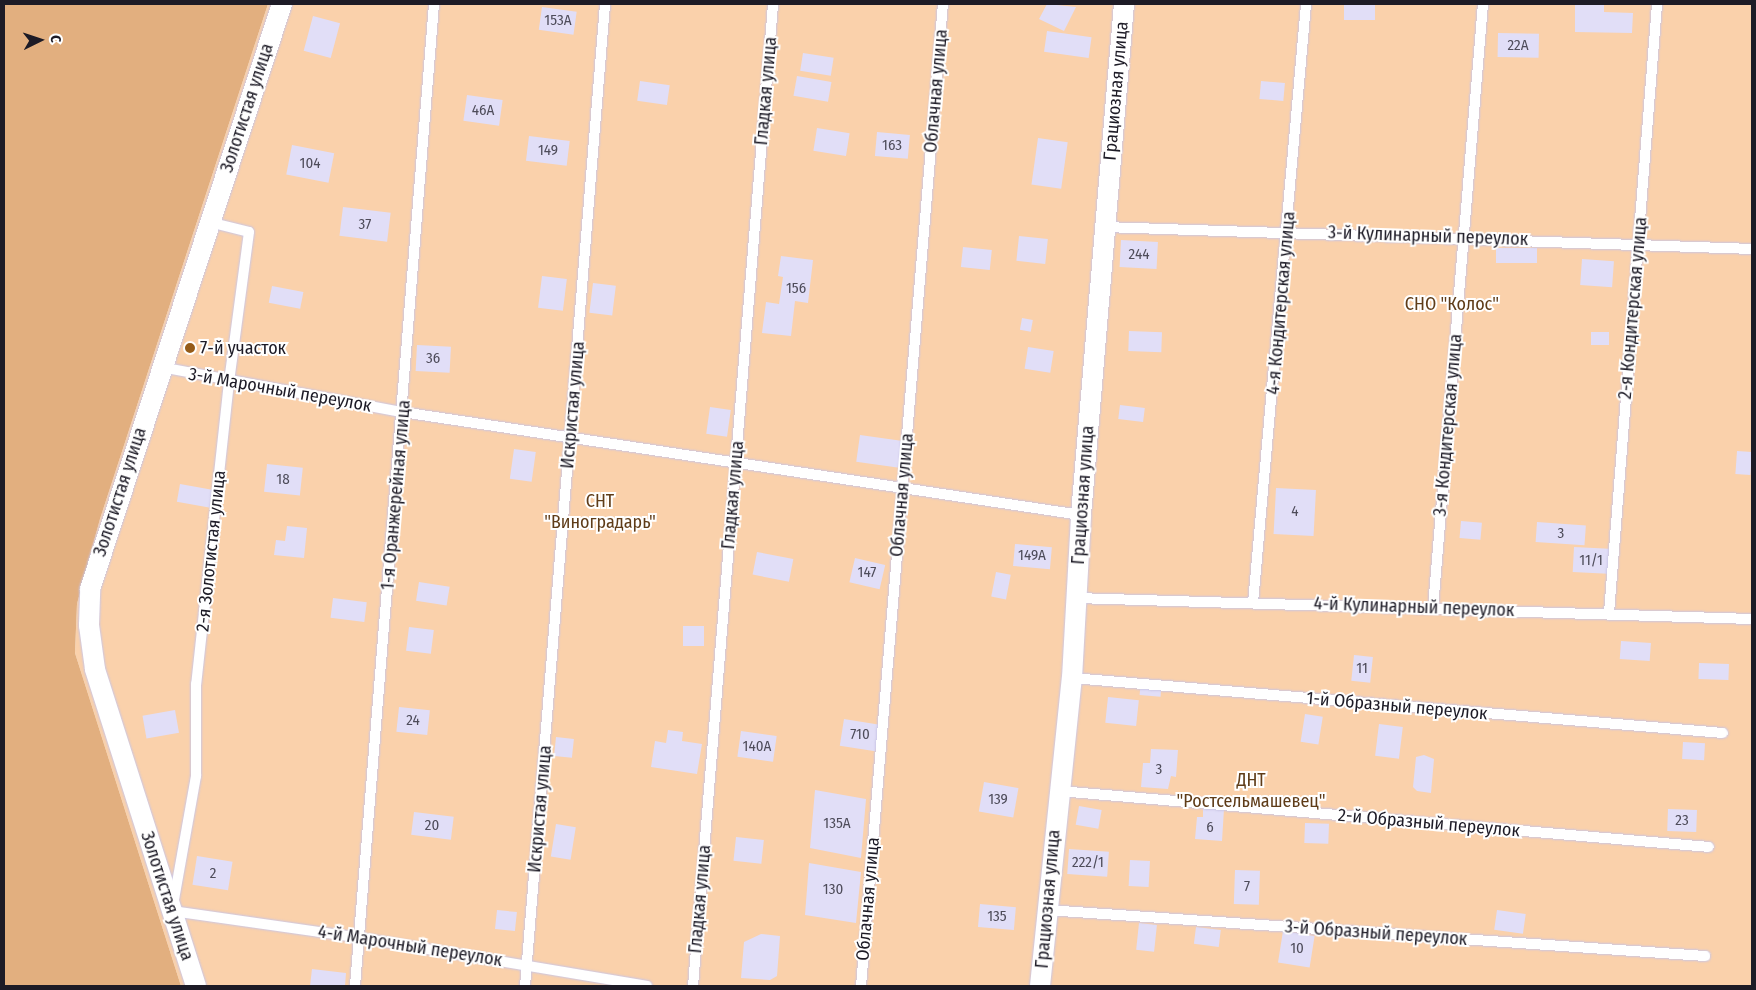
<!DOCTYPE html>
<meta charset="utf-8">
<style>
body{margin:0}
#map{position:relative;width:1756px;height:990px;overflow:hidden;background:#fbfbfb;font-family:"Fira Sans Condensed",sans-serif}
div>[style]{position:absolute}
.green>*{inset:0;background:#fad1ab}
.forest>*{inset:0;background:#e2af7f}
.building>*{inset:0;background:#e1def7;transform-origin:0 0}
.roads{filter:drop-shadow(0 0 1px #cac6e5) drop-shadow(0 0 1px #cac6e5)}
.lane>*{height:10px;margin:-5px;padding:0 5px;transform-origin:5px;border-radius:5px;background:#fff}
.street>*{height:20px;margin:-10px;padding:0 10px;transform-origin:10px;border-radius:10px;background:#fff}
.dots>*{width:14px;height:14px;translate:-50% -50%;box-sizing:border-box;border:2px solid #fff;border-radius:50%}
span{translate:-50% -50%;white-space:nowrap;text-align:center;line-height:1.15;-webkit-text-stroke:4px #fff;paint-order:stroke}
.number-label{font-size:15px;color:#4e4c5a}
.number-label span{-webkit-text-stroke-width:0}
.street-label{font-size:18px;color:#1d1b26}
.park-label{font-size:18px;color:#5f3c18}
.poi-label{font-size:18px;color:#1d1b26}
.left{translate:0 -50%;text-align:left}
.frame{position:absolute;inset:0;border:5px solid #1d1b26;pointer-events:none}
.north{position:absolute;left:15px;top:15px;width:50px;height:50px;-webkit-text-stroke:4px #fff;paint-order:stroke;rotate:86deg;font-size:14px;font-weight:700;line-height:20px;text-align:center;color:#1d1b26}
.north::after{content:'';display:block;margin:auto;width:18px;height:22px;background:#1d1b26;clip-path:polygon(50% 0,100% 100%,50% 72%,0 100%)}
</style>
<div id="map">
<div class="green">
<div style="clip-path:polygon(268px 4px,1752px 4px,1752px 986px,181px 986px,75px 653px,77px 604px,100px 519px)"></div>
</div>
<div class="forest">
<div style="clip-path:polygon(4px 4px,268px 4px,100px 519px,77px 604px,75px 653px,181px 986px,4px 986px)"></div>
</div>
<div class="building">
<div style="clip-path:polygon(1047px 4px,1076px 7px,1064px 31px,1039px 19px)"></div>
<div style="left:1344px;top:4px;width:31px;height:16px"></div>
<div style="clip-path:polygon(1575px 4px,1604px 4px,1604px 12px,1633px 13px,1632px 33px,1575px 32px)"></div>
<div style="left:542px;top:7px;width:35px;height:23px;rotate:8deg"></div>
<div style="left:313px;top:16px;width:28px;height:36px;rotate:15deg"></div>
<div style="left:1047px;top:31px;width:45px;height:21px;rotate:8deg"></div>
<div style="left:1498px;top:33px;width:41px;height:24px;rotate:1deg"></div>
<div style="left:803px;top:53px;width:31px;height:18px;rotate:9deg"></div>
<div style="left:797px;top:76px;width:35px;height:20px;rotate:10deg"></div>
<div style="left:640px;top:81px;width:30px;height:20px;rotate:8deg"></div>
<div style="left:1261px;top:81px;width:24px;height:18px;rotate:5deg"></div>
<div style="left:467px;top:95px;width:36px;height:26px;rotate:8deg"></div>
<div style="left:817px;top:128px;width:33px;height:23px;rotate:9deg"></div>
<div style="left:877px;top:132px;width:33px;height:24px;rotate:5deg"></div>
<div style="left:529px;top:136px;width:41px;height:25px;rotate:7deg"></div>
<div style="left:1038px;top:138px;width:30px;height:47px;rotate:8deg"></div>
<div style="left:292px;top:145px;width:43px;height:30px;rotate:11deg"></div>
<div style="left:343px;top:207px;width:48px;height:29px;rotate:7deg"></div>
<div style="left:1019px;top:236px;width:29px;height:25px;rotate:6deg"></div>
<div style="left:1121px;top:240px;width:37px;height:27px;rotate:3deg"></div>
<div style="left:963px;top:247px;width:29px;height:20px;rotate:6deg"></div>
<div style="left:1537px;top:248px;width:15px;height:41px;rotate:90deg"></div>
<div style="clip-path:polygon(781px 256px,813px 260px,808px 303px,795px 301px,791px 336px,762px 333px,766px 302px,779px 304px,783px 277px,778px 276px)"></div>
<div style="left:1582px;top:259px;width:32px;height:26px;rotate:4deg"></div>
<div style="left:542px;top:276px;width:25px;height:32px;rotate:7deg"></div>
<div style="left:593px;top:283px;width:23px;height:30px;rotate:7deg"></div>
<div style="left:272px;top:286px;width:32px;height:17px;rotate:11deg"></div>
<div style="left:1022px;top:318px;width:11px;height:12px;rotate:10deg"></div>
<div style="left:1129px;top:331px;width:33px;height:20px;rotate:2deg"></div>
<div style="left:1609px;top:332px;width:13px;height:18px;rotate:90deg"></div>
<div style="left:417px;top:345px;width:34px;height:26px;rotate:3deg"></div>
<div style="left:1028px;top:347px;width:26px;height:22px;rotate:9deg"></div>
<div style="left:1120px;top:405px;width:25px;height:14px;rotate:7deg"></div>
<div style="left:710px;top:407px;width:21px;height:27px;rotate:8deg"></div>
<div style="left:860px;top:435px;width:45px;height:27px;rotate:8deg"></div>
<div style="left:514px;top:449px;width:22px;height:30px;rotate:8deg"></div>
<div style="left:1737px;top:451px;width:15px;height:23px;rotate:4deg"></div>
<div style="left:267px;top:464px;width:36px;height:28px;rotate:6deg"></div>
<div style="left:180px;top:484px;width:34px;height:18px;rotate:10deg"></div>
<div style="left:1276px;top:488px;width:40px;height:46px;rotate:3deg"></div>
<div style="left:1461px;top:521px;width:21px;height:17px;rotate:5deg"></div>
<div style="left:1537px;top:522px;width:49px;height:20px;rotate:4deg"></div>
<div style="clip-path:polygon(287px 526px,307px 528px,304px 558px,274px 555px,276px 540px,285px 541px)"></div>
<div style="left:1015px;top:544px;width:37px;height:22px;rotate:5deg"></div>
<div style="left:1574px;top:547px;width:35px;height:25px;rotate:3deg"></div>
<div style="left:757px;top:552px;width:37px;height:23px;rotate:11deg"></div>
<div style="left:855px;top:558px;width:31px;height:25px;rotate:13deg"></div>
<div style="left:996px;top:572px;width:15px;height:25px;rotate:11deg"></div>
<div style="left:419px;top:582px;width:31px;height:19px;rotate:9deg"></div>
<div style="left:333px;top:598px;width:34px;height:20px;rotate:7deg"></div>
<div style="left:683px;top:626px;width:21px;height:20px"></div>
<div style="left:409px;top:627px;width:25px;height:24px;rotate:7deg"></div>
<div style="left:1621px;top:641px;width:30px;height:18px;rotate:4deg"></div>
<div style="left:1354px;top:655px;width:19px;height:26px;rotate:6deg"></div>
<div style="left:1699px;top:663px;width:30px;height:16px;rotate:2deg"></div>
<div style="left:1141px;top:679px;width:21px;height:16px;rotate:5deg"></div>
<div style="left:1108px;top:697px;width:31px;height:26px;rotate:6deg"></div>
<div style="left:399px;top:707px;width:31px;height:25px;rotate:6deg"></div>
<div style="left:175px;top:710px;width:23px;height:33px;rotate:80deg"></div>
<div style="left:1305px;top:714px;width:18px;height:28px;rotate:9deg"></div>
<div style="left:844px;top:719px;width:36px;height:27px;rotate:9deg"></div>
<div style="left:1379px;top:724px;width:24px;height:32px;rotate:7deg"></div>
<div style="clip-path:polygon(668px 730px,683px 732px,682px 741px,702px 744px,697px 774px,651px 767px,655px 741px,666px 743px)"></div>
<div style="left:741px;top:731px;width:36px;height:26px;rotate:8deg"></div>
<div style="left:556px;top:737px;width:18px;height:19px;rotate:6deg"></div>
<div style="left:1683px;top:742px;width:22px;height:17px;rotate:3deg"></div>
<div style="clip-path:polygon(1151px 749px,1178px 750px,1176px 777px,1171px 776px,1168px 789px,1141px 787px,1143px 763px,1150px 763px)"></div>
<div style="clip-path:polygon(1424px 755px,1434px 759px,1431px 793px,1417px 791px,1413px 787px,1416px 757px)"></div>
<div style="left:984px;top:782px;width:35px;height:30px;rotate:10deg"></div>
<div style="clip-path:polygon(815px 790px,866px 799px,861px 858px,810px 848px)"></div>
<div style="left:1079px;top:806px;width:23px;height:19px;rotate:10deg"></div>
<div style="clip-path:polygon(1203px 808px,1224px 809px,1222px 841px,1195px 839px,1197px 817px,1203px 817px)"></div>
<div style="left:1668px;top:809px;width:29px;height:22px;rotate:2deg"></div>
<div style="left:414px;top:812px;width:40px;height:23px;rotate:7deg"></div>
<div style="left:1305px;top:823px;width:24px;height:20px;rotate:2deg"></div>
<div style="left:556px;top:824px;width:20px;height:33px;rotate:9deg"></div>
<div style="left:736px;top:837px;width:28px;height:24px;rotate:6deg"></div>
<div style="left:1069px;top:849px;width:40px;height:25px;rotate:4deg"></div>
<div style="left:197px;top:856px;width:36px;height:29px;rotate:9deg"></div>
<div style="left:1130px;top:860px;width:20px;height:26px;rotate:3deg"></div>
<div style="clip-path:polygon(809px 863px,861px 872px,856px 923px,805px 915px)"></div>
<div style="left:1235px;top:870px;width:25px;height:34px;rotate:2deg"></div>
<div style="left:980px;top:904px;width:36px;height:23px;rotate:5deg"></div>
<div style="left:497px;top:910px;width:20px;height:19px;rotate:6deg"></div>
<div style="left:1497px;top:910px;width:29px;height:20px;rotate:8deg"></div>
<div style="left:1139px;top:923px;width:18px;height:27px;rotate:6deg"></div>
<div style="left:1196px;top:927px;width:25px;height:17px;rotate:7deg"></div>
<div style="left:1283px;top:931px;width:32px;height:32px;rotate:9deg"></div>
<div style="clip-path:polygon(761px 934px,780px 936px,777px 976px,770px 980px,741px 978px,744px 942px)"></div>
<div style="clip-path:polygon(312px 969px,346px 973px,345px 986px,310px 986px)"></div>
</div>
<div class="roads">
<div class="lane">
<div style="left:209px;top:222px;width:41px;rotate:14deg"></div>
<div style="left:249px;top:232px;width:151px;rotate:97.6deg"></div>
<div style="left:229px;top:382px;width:304px;rotate:96.2deg"></div>
<div style="left:196px;top:684px;width:92px;rotate:90deg"></div>
<div style="left:196px;top:776px;width:137px;rotate:100.1deg"></div>
<div style="left:172px;top:911px;width:191px;rotate:8.1deg"></div>
<div style="left:361px;top:938px;width:290px;rotate:9.5deg"></div>
<div style="left:1104px;top:227px;width:648px;rotate:1.94deg"></div>
<div style="left:161px;top:367px;width:245px;rotate:10.6deg"></div>
<div style="left:402px;top:412px;width:687px;rotate:8.63deg"></div>
<div style="left:1076px;top:598px;width:676px;rotate:1.78deg"></div>
<div style="left:1253px;top:603px;width:601px;rotate:-84.94deg"></div>
<div style="left:1433px;top:608px;width:606px;rotate:-85.27deg"></div>
<div style="left:1609px;top:613px;width:611px;rotate:-85.49deg"></div>
<div style="left:1072px;top:678px;width:653px;rotate:4.83deg"></div>
<div style="left:1059px;top:791px;width:652px;rotate:4.92deg"></div>
<div style="left:1047px;top:910px;width:660px;rotate:4deg"></div>
<div style="left:355px;top:986px;width:985px;rotate:-85.4deg"></div>
<div style="left:525px;top:986px;width:985px;rotate:-85.34deg"></div>
<div style="left:693px;top:986px;width:985px;rotate:-85.34deg"></div>
<div style="left:861px;top:986px;width:985px;rotate:-85.23deg"></div>
</div>
<div class="street">
<div style="left:196px;top:986px;width:333px;rotate:-107.7deg"></div>
<div style="left:95px;top:669px;width:44px;rotate:-97.8deg"></div>
<div style="left:89px;top:625px;width:36px;rotate:-88deg"></div>
<div style="left:90px;top:589px;width:616px;rotate:-71.83deg"></div>
<div style="left:1040px;top:986px;width:310px;rotate:-84.1deg"></div>
<div style="left:1072px;top:678px;width:163px;rotate:-86.8deg"></div>
<div style="left:1081px;top:515px;width:513px;rotate:-85.19deg"></div>
</div>
</div>
<div class="dots">
<div style="left:190px;top:348px;background:#955b18"></div>
</div>
<div class="number-label">
<span style="left:558px;top:21px">153А</span>
<span style="left:1518px;top:46px">22А</span>
<span style="left:483px;top:111px">46А</span>
<span style="left:892px;top:146px">163</span>
<span style="left:548px;top:151px">149</span>
<span style="left:310px;top:164px">104</span>
<span style="left:365px;top:225px">37</span>
<span style="left:1139px;top:255px">244</span>
<span style="left:796px;top:289px">156</span>
<span style="left:433px;top:359px">36</span>
<span style="left:283px;top:480px">18</span>
<span style="left:1295px;top:512px">4</span>
<span style="left:1561px;top:534px">3</span>
<span style="left:1032px;top:556px">149А</span>
<span style="left:1591px;top:561px">11/1</span>
<span style="left:867px;top:573px">147</span>
<span style="left:1362px;top:669px">11</span>
<span style="left:413px;top:721px">24</span>
<span style="left:860px;top:735px">710</span>
<span style="left:757px;top:747px">140А</span>
<span style="left:1159px;top:770px">3</span>
<span style="left:998px;top:800px">139</span>
<span style="left:1682px;top:821px">23</span>
<span style="left:837px;top:824px">135А</span>
<span style="left:432px;top:826px">20</span>
<span style="left:1210px;top:828px">6</span>
<span style="left:1088px;top:863px">222/1</span>
<span style="left:213px;top:874px">2</span>
<span style="left:1247px;top:887px">7</span>
<span style="left:833px;top:890px">130</span>
<span style="left:997px;top:917px">135</span>
<span style="left:1297px;top:949px">10</span>
</div>
<div class="street-label">
<span style="left:766px;top:91px;rotate:-85deg">Гладкая улица</span>
<span style="left:936px;top:91px;rotate:-85deg">Облачная улица</span>
<span style="left:1116px;top:91px;rotate:-85deg">Грациозная улица</span>
<span style="left:247px;top:108px;rotate:-72deg">Золотистая улица</span>
<span style="left:1428px;top:236px;rotate:2deg">3-й Кулинарный переулок</span>
<span style="left:1281px;top:303px;rotate:-85deg">4-я Кондитерская улица</span>
<span style="left:1633px;top:308px;rotate:-85deg">2-я Кондитерская улица</span>
<span style="left:280px;top:390px;rotate:10deg">3-й Марочный переулок</span>
<span style="left:573px;top:405px;rotate:-85deg">Искристая улица</span>
<span style="left:1448px;top:425px;rotate:-85deg">3-я Кондитерская улица</span>
<span style="left:120px;top:492px;rotate:-72deg">Золотистая улица</span>
<span style="left:396px;top:495px;rotate:-85deg">1-я Оранжерейная улица</span>
<span style="left:733px;top:495px;rotate:-85deg">Гладкая улица</span>
<span style="left:902px;top:495px;rotate:-85deg">Облачная улица</span>
<span style="left:1083px;top:495px;rotate:-86deg">Грациозная улица</span>
<span style="left:211px;top:551px;rotate:-84deg">2-я Золотистая улица</span>
<span style="left:1414px;top:607px;rotate:2deg">4-й Кулинарный переулок</span>
<span style="left:1397px;top:706px;rotate:5deg">1-й Образный переулок</span>
<span style="left:540px;top:809px;rotate:-85deg">Искристая улица</span>
<span style="left:1429px;top:823px;rotate:5deg">2-й Образный переулок</span>
<span style="left:167px;top:896px;rotate:72deg">Золотистая улица</span>
<span style="left:700px;top:899px;rotate:-85deg">Гладкая улица</span>
<span style="left:868px;top:899px;rotate:-85deg">Облачная улица</span>
<span style="left:1048px;top:899px;rotate:-85deg">Грациозная улица</span>
<span style="left:1376px;top:933px;rotate:4deg">3-й Образный переулок</span>
<span style="left:410px;top:946px;rotate:9deg">4-й Марочный переулок</span>
</div>
<div class="park-label">
<span style="left:1452px;top:304px">СНО "Колос"</span>
<span style="left:600px;top:512px">СНТ<br>"Виноградарь"</span>
<span style="left:1251px;top:791px">ДНТ<br>"Ростсельмашевец"</span>
</div>
<div class="poi-label">
<span class="left" style="left:200px;top:348px">7-й участок</span>
</div>
<div class="frame"></div>
<div class="north">С</div>
</div>
